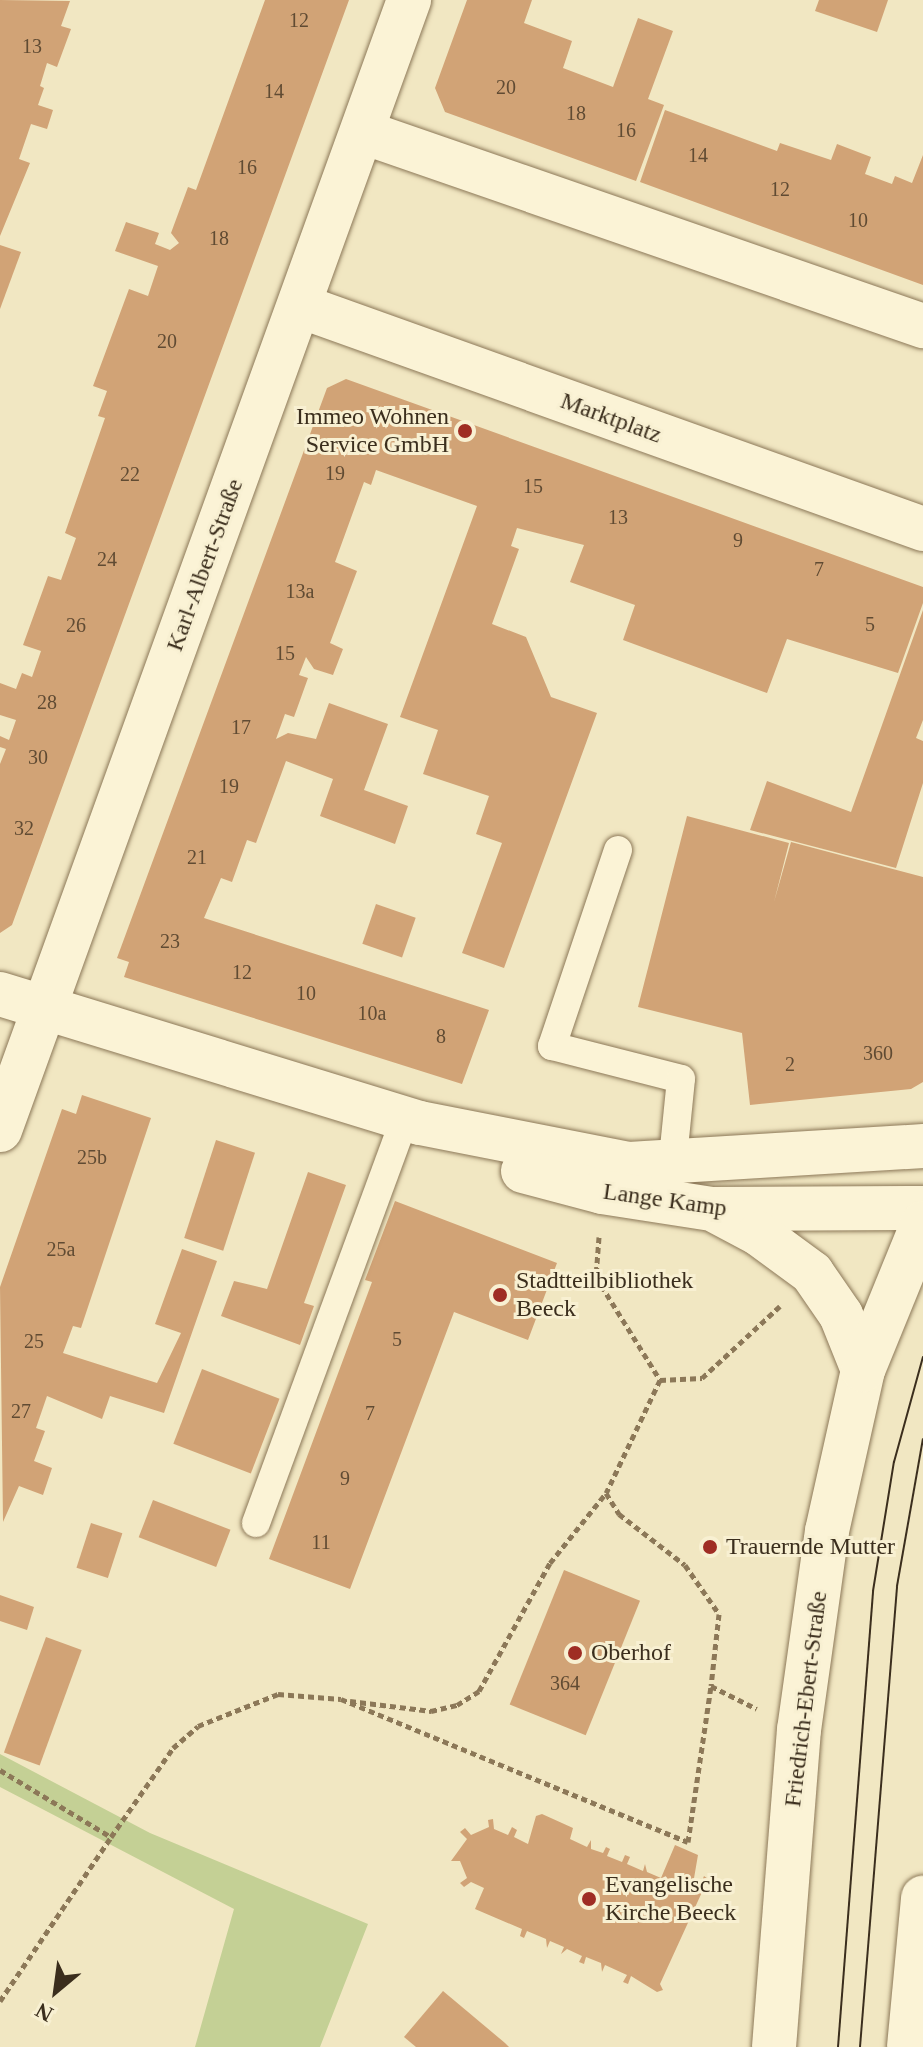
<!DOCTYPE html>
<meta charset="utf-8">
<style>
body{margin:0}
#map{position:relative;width:923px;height:2047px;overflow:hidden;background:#f1e7c2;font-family:Georgia,serif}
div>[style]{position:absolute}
.green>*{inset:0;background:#c4d095}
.building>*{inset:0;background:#d1a376;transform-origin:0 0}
.path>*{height:5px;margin-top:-2.5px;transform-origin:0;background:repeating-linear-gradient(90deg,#8c7858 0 6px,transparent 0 10px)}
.roads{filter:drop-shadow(0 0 2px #8c7858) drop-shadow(0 0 2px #8c7858)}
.service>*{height:28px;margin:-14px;padding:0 14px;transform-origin:14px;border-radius:14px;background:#fbf3d6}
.minor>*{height:44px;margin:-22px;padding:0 22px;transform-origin:22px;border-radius:22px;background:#fbf3d6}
.tertiary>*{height:44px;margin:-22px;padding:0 22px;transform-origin:22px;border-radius:22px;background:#fbf3d6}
.secondary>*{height:44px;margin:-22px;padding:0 22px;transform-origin:22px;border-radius:22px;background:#fbf3d6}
.tram>*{height:2px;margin:-1px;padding:0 1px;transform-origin:1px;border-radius:1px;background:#3b2e1d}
.dots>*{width:22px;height:22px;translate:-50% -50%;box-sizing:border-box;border:4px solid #f8f0d2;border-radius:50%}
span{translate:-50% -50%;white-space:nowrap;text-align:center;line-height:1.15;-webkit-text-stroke:6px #f8f0d2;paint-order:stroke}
.number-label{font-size:20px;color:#604b33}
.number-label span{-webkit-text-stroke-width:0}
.poi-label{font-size:24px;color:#3b2e1d}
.right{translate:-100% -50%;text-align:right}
.left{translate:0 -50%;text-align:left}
.street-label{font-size:24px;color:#3b2e1d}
.north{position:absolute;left:16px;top:1951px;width:80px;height:80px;-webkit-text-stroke:6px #f8f0d2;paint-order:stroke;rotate:209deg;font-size:22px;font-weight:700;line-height:32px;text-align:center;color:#3b2e1d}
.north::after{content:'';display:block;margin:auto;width:28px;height:36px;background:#3b2e1d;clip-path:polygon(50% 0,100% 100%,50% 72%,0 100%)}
</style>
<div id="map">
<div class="green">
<div style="clip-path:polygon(0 1754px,150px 1833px,368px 1924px,320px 2047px,195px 2047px,234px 1909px,0 1787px)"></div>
</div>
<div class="building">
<div style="clip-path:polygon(0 0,70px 1px,61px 26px,71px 29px,57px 67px,47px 63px,40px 86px,44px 88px,38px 105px,53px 110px,47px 129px,31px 124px,19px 159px,30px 163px,0 236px)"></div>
<div style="clip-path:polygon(265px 0,349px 0,12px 925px,0 933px,0 764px,6px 749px,0 747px,0 736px,9px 740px,16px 720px,0 715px,0 683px,16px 689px,22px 673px,32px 677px,41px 651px,23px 645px,48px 576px,61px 580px,76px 538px,65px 533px,105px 418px,98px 416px,107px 391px,93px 386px,129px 289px,148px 296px,158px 266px,115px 251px,126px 222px,159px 233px,155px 244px,170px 250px,179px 243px,171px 233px,188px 187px,196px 190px)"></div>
<div style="clip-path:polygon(467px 0,532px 0,524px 23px,572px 41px,563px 68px,613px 87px,638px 18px,673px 31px,648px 99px,664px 105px,636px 181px,445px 112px,435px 88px)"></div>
<div style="clip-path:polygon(819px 0,888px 0,877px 32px,815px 11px)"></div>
<div style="clip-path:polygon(665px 110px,777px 151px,780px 143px,831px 160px,837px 144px,871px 157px,865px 174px,892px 184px,895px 176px,912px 183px,923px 155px,923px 285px,640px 182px)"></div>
<div style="clip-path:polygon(0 245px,21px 252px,0 309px)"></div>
<div style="clip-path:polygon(346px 379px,923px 587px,923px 603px,898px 673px,787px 639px,767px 693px,623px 640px,635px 605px,570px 582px,584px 545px,517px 528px,511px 546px,519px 549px,492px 624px,526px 637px,551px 697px,597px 713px,504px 968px,462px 953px,502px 843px,476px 834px,489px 796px,423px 774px,438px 730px,400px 717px,477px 506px,376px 470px,371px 485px,364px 482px,335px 562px,357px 571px,330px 643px,343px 649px,333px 675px,314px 669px,306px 657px,299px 675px,308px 678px,294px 717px,285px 714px,276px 739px,288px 733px,316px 739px,329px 703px,388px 724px,364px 790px,408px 806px,395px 844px,320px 816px,333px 779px,286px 761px,256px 843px,247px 840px,232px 882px,221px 878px,204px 918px,489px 1010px,462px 1084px,124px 977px,129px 962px,117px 958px,327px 388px)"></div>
<div style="clip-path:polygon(923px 610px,923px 720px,916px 738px,923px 741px,923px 783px,896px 868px,750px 830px,767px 781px,851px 812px)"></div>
<div style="clip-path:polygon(687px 816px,789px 843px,774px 902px,791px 842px,923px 877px,923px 1082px,911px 1089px,750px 1105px,742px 1033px,638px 1007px)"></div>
<div style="left:376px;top:904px;width:42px;height:42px;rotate:19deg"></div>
<div style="clip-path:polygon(82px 1095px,151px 1118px,81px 1328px,73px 1326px,63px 1353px,157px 1383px,181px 1333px,155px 1324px,182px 1249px,217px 1261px,164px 1413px,110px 1396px,102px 1419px,47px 1396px,36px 1428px,45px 1431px,34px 1461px,52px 1468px,43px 1495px,19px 1486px,3px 1522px,0 1287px,62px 1109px,76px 1114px)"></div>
<div style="left:216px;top:1140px;width:41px;height:103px;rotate:18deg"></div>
<div style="clip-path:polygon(308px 1172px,346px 1185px,304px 1303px,314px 1306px,300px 1345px,221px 1316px,234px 1281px,267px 1289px)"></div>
<div style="clip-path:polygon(395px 1201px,557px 1263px,528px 1340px,454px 1312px,350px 1589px,269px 1559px,372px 1282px,365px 1280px)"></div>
<div style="left:202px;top:1369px;width:83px;height:80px;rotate:21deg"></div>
<div style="left:153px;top:1500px;width:83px;height:40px;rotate:21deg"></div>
<div style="left:91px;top:1523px;width:33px;height:47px;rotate:18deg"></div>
<div style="left:564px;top:1570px;width:82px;height:145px;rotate:22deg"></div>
<div style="clip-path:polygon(0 1595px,34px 1607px,27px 1630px,0 1621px)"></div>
<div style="left:46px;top:1637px;width:38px;height:123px;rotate:20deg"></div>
<div style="clip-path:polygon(542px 1814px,573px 1828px,570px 1839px,587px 1847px,591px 1840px,591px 1849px,603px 1853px,606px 1847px,610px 1849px,607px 1856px,622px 1862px,625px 1855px,630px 1857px,627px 1864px,643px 1871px,645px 1864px,647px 1872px,661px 1878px,675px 1845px,698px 1855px,693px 1884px,699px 1888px,704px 1876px,708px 1879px,660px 1984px,663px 1990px,657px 1992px,631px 1976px,628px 1984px,623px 1982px,627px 1975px,605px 1965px,602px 1972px,601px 1963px,586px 1957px,584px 1964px,579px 1962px,582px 1956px,567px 1949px,561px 1954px,564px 1947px,550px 1941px,547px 1948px,546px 1939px,527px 1931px,524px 1938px,520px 1936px,522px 1929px,475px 1909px,484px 1888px,471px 1882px,464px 1887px,460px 1883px,467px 1878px,460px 1861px,451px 1861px,467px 1839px,460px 1832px,465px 1828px,471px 1835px,489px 1827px,488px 1820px,493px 1819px,494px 1829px,508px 1835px,512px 1827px,517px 1830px,514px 1837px,528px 1844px,536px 1816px)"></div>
<div style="clip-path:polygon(443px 1991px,505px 2043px,509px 2047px,416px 2047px,404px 2037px)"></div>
</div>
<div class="path">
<div style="left:599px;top:1237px;width:40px;rotate:94.3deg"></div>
<div style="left:596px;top:1277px;width:121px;rotate:58.1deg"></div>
<div style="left:660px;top:1380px;width:125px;rotate:115.5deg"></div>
<div style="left:606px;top:1493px;width:25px;rotate:58deg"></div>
<div style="left:619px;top:1514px;width:83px;rotate:37.7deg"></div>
<div style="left:685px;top:1565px;width:60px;rotate:55.2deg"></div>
<div style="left:719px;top:1614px;width:72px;rotate:96.3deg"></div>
<div style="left:711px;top:1686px;width:51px;rotate:26.6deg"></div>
<div style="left:660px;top:1380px;width:42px;rotate:-2.7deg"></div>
<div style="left:702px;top:1378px;width:106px;rotate:-42.7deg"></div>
<div style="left:350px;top:1701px;width:82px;rotate:7deg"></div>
<div style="left:431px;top:1711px;width:27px;rotate:-13deg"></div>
<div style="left:457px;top:1705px;width:26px;rotate:-32deg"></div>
<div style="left:479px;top:1691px;width:146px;rotate:-61deg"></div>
<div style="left:550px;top:1563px;width:90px;rotate:-51.3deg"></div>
<div style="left:0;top:1770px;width:130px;rotate:31.1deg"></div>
<div style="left:111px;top:1837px;width:108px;rotate:-55.1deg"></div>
<div style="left:173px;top:1748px;width:33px;rotate:-41deg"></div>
<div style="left:198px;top:1726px;width:86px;rotate:-21.8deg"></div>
<div style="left:278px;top:1694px;width:63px;rotate:4.5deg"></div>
<div style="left:341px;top:1699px;width:375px;rotate:22.4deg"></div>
<div style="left:688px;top:1842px;width:158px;rotate:-81.6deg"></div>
<div style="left:0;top:2001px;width:198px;rotate:-55.9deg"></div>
</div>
<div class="roads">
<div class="service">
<div style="left:618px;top:850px;width:207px;rotate:108.6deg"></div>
<div style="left:552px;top:1046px;width:133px;rotate:14.3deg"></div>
<div style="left:681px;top:1079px;width:99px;rotate:95.8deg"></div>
<div style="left:256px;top:1523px;width:432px;rotate:-69.8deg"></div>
</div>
<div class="minor">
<div style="left:363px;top:132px;width:593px;rotate:19.11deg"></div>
<div style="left:300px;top:306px;width:662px;rotate:19.69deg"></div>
<div style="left:0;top:1130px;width:1202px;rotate:-70.1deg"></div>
</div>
<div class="tertiary">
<div style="left:0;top:994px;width:439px;rotate:17.1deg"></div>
<div style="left:420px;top:1123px;width:213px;rotate:11.1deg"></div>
<div style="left:629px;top:1164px;width:295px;rotate:-3.5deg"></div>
<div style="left:523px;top:1171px;width:82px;rotate:14.9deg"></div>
<div style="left:602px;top:1192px;width:111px;rotate:8.8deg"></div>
<div style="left:712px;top:1209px;width:211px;rotate:-0.3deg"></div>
<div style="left:718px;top:1212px;width:47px;rotate:28.2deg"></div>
<div style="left:759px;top:1234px;width:66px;rotate:36.3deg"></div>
<div style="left:812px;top:1273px;width:51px;rotate:55.4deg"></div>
<div style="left:841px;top:1315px;width:59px;rotate:68.2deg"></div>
</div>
<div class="secondary">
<div style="left:774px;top:2047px;width:318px;rotate:-85.5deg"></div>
<div style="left:799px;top:1730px;width:201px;rotate:-82deg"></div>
<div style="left:827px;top:1531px;width:165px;rotate:-77.4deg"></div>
<div style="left:863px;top:1370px;width:159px;rotate:-67.8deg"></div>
<div style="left:909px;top:2047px;width:150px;rotate:-84.6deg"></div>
</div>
</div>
<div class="tram">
<div style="left:838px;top:2047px;width:457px;rotate:-85.6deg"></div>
<div style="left:873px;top:1591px;width:131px;rotate:-80.8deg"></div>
<div style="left:894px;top:1462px;width:109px;rotate:-74.6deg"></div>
<div style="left:860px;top:2047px;width:462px;rotate:-85.4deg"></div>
<div style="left:897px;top:1586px;width:149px;rotate:-80deg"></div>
</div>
<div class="dots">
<div style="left:465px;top:431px;background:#9f2d24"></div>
<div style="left:500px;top:1295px;background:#9f2d24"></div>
<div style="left:710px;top:1547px;background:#9f2d24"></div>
<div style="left:575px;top:1653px;background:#9f2d24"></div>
<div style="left:589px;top:1899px;background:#9f2d24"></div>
</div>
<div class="number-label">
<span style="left:299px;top:20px">12</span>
<span style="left:32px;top:46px">13</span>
<span style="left:506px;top:87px">20</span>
<span style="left:274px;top:91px">14</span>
<span style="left:576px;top:113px">18</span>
<span style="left:626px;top:130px">16</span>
<span style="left:698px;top:155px">14</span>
<span style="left:247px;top:167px">16</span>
<span style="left:780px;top:189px">12</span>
<span style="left:858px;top:220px">10</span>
<span style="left:219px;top:238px">18</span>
<span style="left:167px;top:341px">20</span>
<span style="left:335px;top:473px">19</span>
<span style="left:130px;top:474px">22</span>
<span style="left:533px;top:486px">15</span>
<span style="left:618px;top:517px">13</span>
<span style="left:738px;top:540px">9</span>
<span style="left:107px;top:559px">24</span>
<span style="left:819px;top:569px">7</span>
<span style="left:300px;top:591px">13a</span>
<span style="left:870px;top:624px">5</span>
<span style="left:76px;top:625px">26</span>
<span style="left:285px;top:653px">15</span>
<span style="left:47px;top:702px">28</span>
<span style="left:241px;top:727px">17</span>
<span style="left:38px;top:757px">30</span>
<span style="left:229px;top:786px">19</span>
<span style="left:24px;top:828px">32</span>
<span style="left:197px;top:857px">21</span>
<span style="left:170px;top:941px">23</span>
<span style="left:242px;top:972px">12</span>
<span style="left:306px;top:993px">10</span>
<span style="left:372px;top:1013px">10a</span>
<span style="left:441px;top:1036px">8</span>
<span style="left:878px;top:1053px">360</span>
<span style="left:790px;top:1064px">2</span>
<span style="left:92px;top:1157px">25b</span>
<span style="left:61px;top:1249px">25a</span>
<span style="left:397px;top:1339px">5</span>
<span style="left:34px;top:1341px">25</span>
<span style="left:21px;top:1411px">27</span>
<span style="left:370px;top:1413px">7</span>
<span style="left:345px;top:1478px">9</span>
<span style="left:321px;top:1542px">11</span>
<span style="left:565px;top:1683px">364</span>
</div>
<div class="poi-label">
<span class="right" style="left:449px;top:431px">Immeo Wohnen<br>Service GmbH</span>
<span class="left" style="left:516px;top:1295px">Stadtteilbibliothek<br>Beeck</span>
<span class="left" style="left:726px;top:1547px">Trauernde Mutter</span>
<span class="left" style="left:591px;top:1653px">Oberhof</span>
<span class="left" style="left:605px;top:1899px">Evangelische<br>Kirche Beeck</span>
</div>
<div class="street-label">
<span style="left:611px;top:418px;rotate:20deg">Marktplatz</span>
<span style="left:205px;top:565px;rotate:-70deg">Karl-Albert-Straße</span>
<span style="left:665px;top:1200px;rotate:8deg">Lange Kamp</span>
<span style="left:806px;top:1699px;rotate:-83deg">Friedrich-Ebert-Straße</span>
</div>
<div class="north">N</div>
</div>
